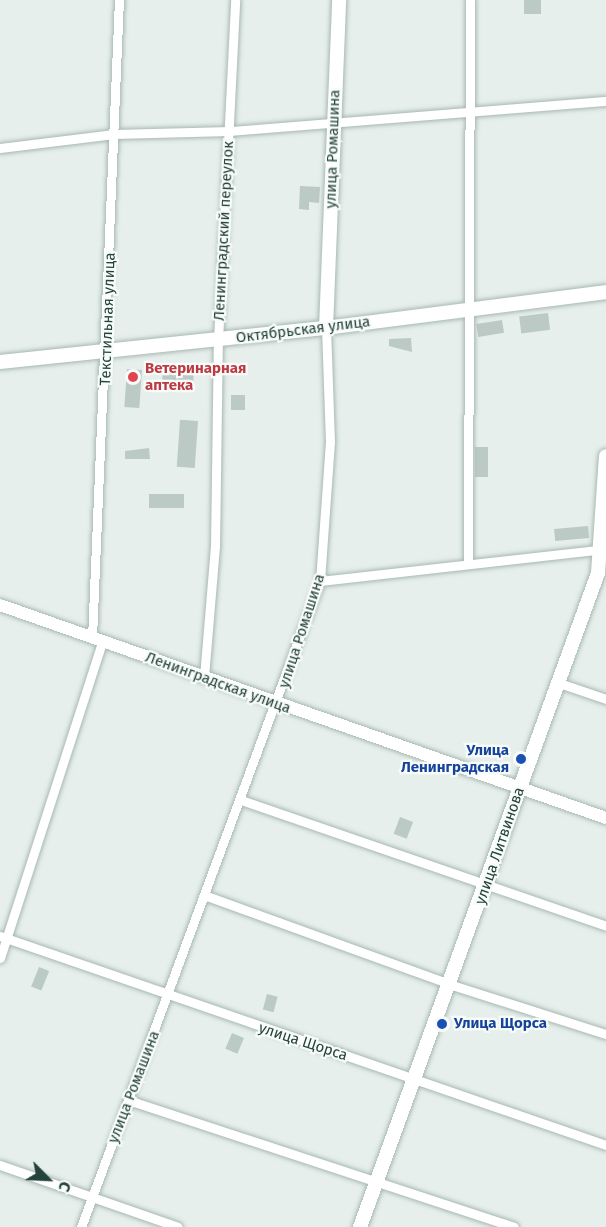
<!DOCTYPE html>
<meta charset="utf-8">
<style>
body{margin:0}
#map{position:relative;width:606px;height:1227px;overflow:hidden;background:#e6efeb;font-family:"Fira Sans",sans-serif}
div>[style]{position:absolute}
.building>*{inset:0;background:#bbcac4;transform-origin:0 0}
.roads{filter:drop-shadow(0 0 2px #a8b8b2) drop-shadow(0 0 2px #a8b8b2)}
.minor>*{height:9px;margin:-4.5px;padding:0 4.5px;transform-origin:4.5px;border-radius:4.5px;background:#fff}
.tertiary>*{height:12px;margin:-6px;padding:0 6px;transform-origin:6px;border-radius:6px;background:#fff}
.secondary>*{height:14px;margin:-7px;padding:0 7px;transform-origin:7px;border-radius:7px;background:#fff}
.dots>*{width:16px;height:16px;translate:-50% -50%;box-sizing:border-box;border:3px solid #f7fbf9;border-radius:50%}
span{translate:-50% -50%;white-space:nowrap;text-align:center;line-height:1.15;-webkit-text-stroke:4.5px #f7fbf9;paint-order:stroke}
.street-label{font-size:15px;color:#24423a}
.health-label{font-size:15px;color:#be3a42;font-weight:700}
.left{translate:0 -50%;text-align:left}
.transit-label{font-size:15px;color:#164399;font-weight:700}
.right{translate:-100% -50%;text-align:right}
.north{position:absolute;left:18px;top:1149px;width:60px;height:60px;-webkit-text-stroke:4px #f7fbf9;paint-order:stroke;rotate:114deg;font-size:16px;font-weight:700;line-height:24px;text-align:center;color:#24423a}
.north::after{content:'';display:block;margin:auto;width:21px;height:27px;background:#24423a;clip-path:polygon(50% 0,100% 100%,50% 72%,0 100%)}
</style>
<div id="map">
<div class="building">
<div style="left:524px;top:0;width:17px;height:14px"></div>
<div style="clip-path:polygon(300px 186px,320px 187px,319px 203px,309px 202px,309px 210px,299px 209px)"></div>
<div style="left:548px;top:313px;width:17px;height:29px;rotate:83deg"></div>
<div style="left:502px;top:320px;width:13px;height:26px;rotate:81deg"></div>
<div style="clip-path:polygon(411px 338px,412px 352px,389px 346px,389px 339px)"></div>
<div style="left:127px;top:369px;width:15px;height:38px;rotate:4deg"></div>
<div style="left:194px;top:369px;width:16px;height:31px;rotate:94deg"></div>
<div style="left:231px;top:395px;width:14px;height:15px"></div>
<div style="left:198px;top:421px;width:47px;height:18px;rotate:94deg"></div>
<div style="left:475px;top:447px;width:13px;height:30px"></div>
<div style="clip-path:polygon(149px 448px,150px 459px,125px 459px,125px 451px)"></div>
<div style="left:149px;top:494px;width:35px;height:14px"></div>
<div style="left:588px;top:526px;width:12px;height:34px;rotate:85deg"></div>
<div style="left:400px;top:817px;width:14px;height:18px;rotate:21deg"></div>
<div style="left:39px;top:967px;width:11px;height:21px;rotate:22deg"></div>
<div style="left:267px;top:994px;width:11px;height:16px;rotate:15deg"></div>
<div style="left:232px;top:1033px;width:13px;height:17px;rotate:23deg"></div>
</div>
<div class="roads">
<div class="minor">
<div style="left:0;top:148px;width:115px;rotate:-7deg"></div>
<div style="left:114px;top:134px;width:116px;rotate:-1.5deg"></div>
<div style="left:230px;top:131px;width:377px;rotate:-4.6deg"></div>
<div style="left:468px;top:564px;width:564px;rotate:-89.8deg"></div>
<div style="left:320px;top:581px;width:286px;rotate:-6.4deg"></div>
<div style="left:92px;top:638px;width:639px;rotate:-87.58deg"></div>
<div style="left:204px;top:677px;width:130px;rotate:-85.2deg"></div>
<div style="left:215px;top:547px;width:207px;rotate:-89.2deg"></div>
<div style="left:218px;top:340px;width:340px;rotate:-87.1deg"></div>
<div style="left:559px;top:683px;width:50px;rotate:18.8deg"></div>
<div style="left:241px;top:800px;width:386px;rotate:19deg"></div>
<div style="left:204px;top:895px;width:264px;rotate:19.9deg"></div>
<div style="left:452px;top:985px;width:162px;rotate:17.7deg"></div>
<div style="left:0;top:936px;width:641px;rotate:19.03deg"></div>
<div style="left:0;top:958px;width:332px;rotate:-72.1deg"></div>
<div style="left:128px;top:1100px;width:406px;rotate:18.2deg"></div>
<div style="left:0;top:1165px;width:188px;rotate:19.2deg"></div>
<div style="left:81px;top:1227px;width:689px;rotate:-69.7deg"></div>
<div style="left:320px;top:581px;width:139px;rotate:-85.9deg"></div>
<div style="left:330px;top:442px;width:114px;rotate:-92deg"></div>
</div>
<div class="tertiary">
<div style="left:0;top:605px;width:642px;rotate:19.37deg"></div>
</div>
<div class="secondary">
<div style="left:326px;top:328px;width:328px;rotate:-87.7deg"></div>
<div style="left:0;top:362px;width:328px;rotate:-6deg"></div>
<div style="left:326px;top:328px;width:282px;rotate:-7.3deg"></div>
<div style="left:360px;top:1227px;width:696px;rotate:-70deg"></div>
<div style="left:598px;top:573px;width:117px;rotate:-86.1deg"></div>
</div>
</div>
<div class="dots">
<div style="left:133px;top:377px;background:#e0444e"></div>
<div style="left:521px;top:759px;background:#1a4fb4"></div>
<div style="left:442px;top:1024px;background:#1a4fb4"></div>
</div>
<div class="street-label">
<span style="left:333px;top:149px;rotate:-88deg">улица Ромашина</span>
<span style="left:224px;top:231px;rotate:-87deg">Ленинградский переулок</span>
<span style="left:108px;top:319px;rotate:-88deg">Текстильная улица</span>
<span style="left:303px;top:330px;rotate:-7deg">Октябрьская улица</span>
<span style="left:302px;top:631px;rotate:-72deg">улица Ромашина</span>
<span style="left:218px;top:683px;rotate:20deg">Ленинградская улица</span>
<span style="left:500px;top:846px;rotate:-71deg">улица Литвинова</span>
<span style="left:303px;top:1042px;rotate:18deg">улица Щорса</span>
<span style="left:134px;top:1087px;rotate:-69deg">улица Ромашина</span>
</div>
<div class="health-label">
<span class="left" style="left:145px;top:377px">Ветеринарная<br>аптека</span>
</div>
<div class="transit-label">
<span class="right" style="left:509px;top:759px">Улица<br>Ленинградская</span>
<span class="left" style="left:454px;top:1024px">Улица Щорса</span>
</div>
<div class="north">С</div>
</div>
